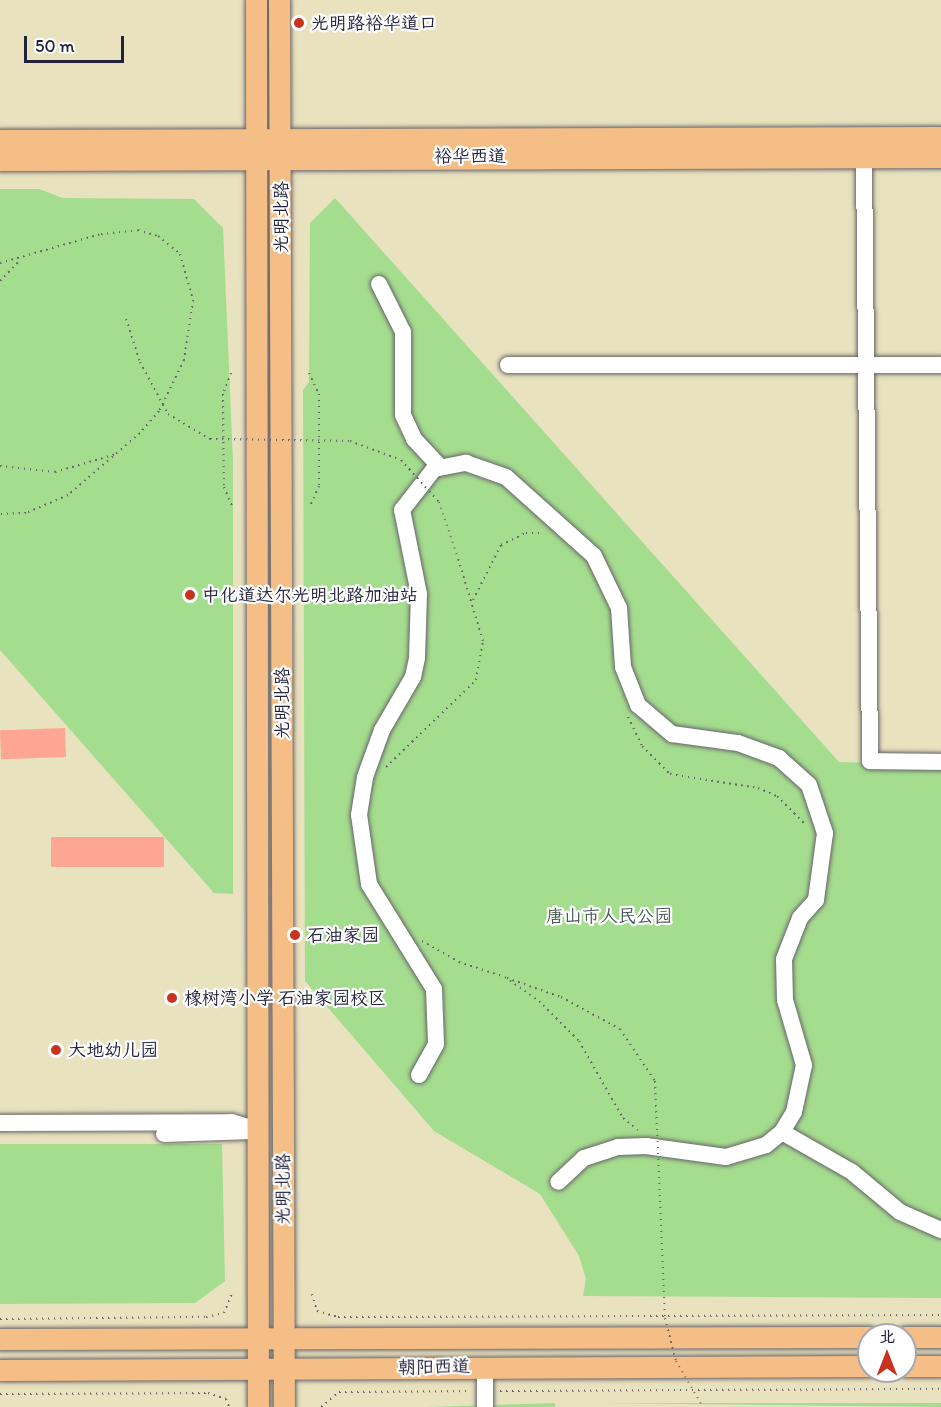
<!DOCTYPE html>
<meta charset="utf-8">
<style>
body{margin:0}
#map{position:relative;width:941px;height:1407px;overflow:hidden;background:#e9e2bf;font-family:Itim,"LXGW WenKai TC",sans-serif}
div>[style]{position:absolute}
.green>*{inset:0;background:#a5dd8f}
.building>*{inset:0;background:#fda694;transform-origin:0 0}
.path>*{height:2px;margin-top:-1px;transform-origin:0;background:repeating-linear-gradient(90deg,#686569 0 1.5px,transparent 0 6px)}
.roads{filter:drop-shadow(0 0 2px #686569) drop-shadow(0 0 2px #686569)}
.minor>*{height:16px;margin:-8px;padding:0 8px;transform-origin:8px;border-radius:8px;background:#fff}
.major>*{height:21px;margin:-10.5px;padding:0 10.5px;transform-origin:10.5px;border-radius:10.5px;background:#f6be87}
.path-bridge>*{height:2px;margin-top:-1px;transform-origin:0;background:repeating-linear-gradient(90deg,#686569 0 1.5px,transparent 0 6px)}
.dots>*{width:16px;height:16px;translate:-50% -50%;box-sizing:border-box;border:3px solid #fff;border-radius:50%}
span{translate:-50% -50%;white-space:nowrap;text-align:center;line-height:1.15;-webkit-text-stroke:4.5px #fff;paint-order:stroke}
.poi-label{font-size:18px;color:#22223b}
.left{translate:0 -50%;text-align:left}
.street-label{font-size:18px;color:#22223b}
.park-label{font-size:18px;color:#495a54}
.north{position:absolute;left:857px;top:1323px;width:60px;height:60px;box-sizing:border-box;background:#fff;border:2px solid #a7a7b1;border-radius:50%;rotate:0deg;font-size:16px;font-weight:700;line-height:24px;text-align:center;color:#22223b}
.north::after{content:'';display:block;margin:auto;width:21px;height:27px;background:#c8321e;clip-path:polygon(50% 0,100% 100%,50% 72%,0 100%)}
.scale{position:absolute;left:24px;top:36px;width:100px;height:27px;box-sizing:border-box;border:3px solid #22223b;border-top:0;padding-left:8px;font-size:18px;line-height:21px;white-space:nowrap;color:#22223b;-webkit-text-stroke:4px #fff;paint-order:stroke}
</style>
<div id="map">
<div class="green">
<div style="clip-path:polygon(0 189px,39px 189px,63px 198px,194px 199px,223px 228px,233px 460px,233px 894px,214px 893px,0 650px)"></div>
<div style="clip-path:polygon(335px 198px,839px 762px,941px 764px,941px 1298px,583px 1296px,586px 1279px,579px 1256px,540px 1194px,434px 1131px,305px 981px,303px 390px,309px 382px,310px 223px)"></div>
<div style="clip-path:polygon(0 1144px,222px 1144px,225px 1281px,195px 1303px,0 1304px)"></div>
<div style="clip-path:polygon(555px 1403px,555px 1407px,426px 1407px)"></div>
<div style="clip-path:polygon(941px 1403px,941px 1407px,599px 1403px)"></div>
</div>
<div class="building">
<div style="left:65px;top:728px;width:29px;height:65px;rotate:88deg"></div>
<div style="left:164px;top:837px;width:30px;height:113px;rotate:90deg"></div>
</div>
<div class="path">
<div style="left:0;top:263px;width:105px;rotate:-16deg"></div>
<div style="left:101px;top:234px;width:37px;rotate:-6deg"></div>
<div style="left:138px;top:230px;width:21px;rotate:17deg"></div>
<div style="left:158px;top:236px;width:28px;rotate:39deg"></div>
<div style="left:180px;top:254px;width:48px;rotate:74.2deg"></div>
<div style="left:193px;top:300px;width:61px;rotate:98.5deg"></div>
<div style="left:184px;top:360px;width:57px;rotate:116.1deg"></div>
<div style="left:159px;top:411px;width:29px;rotate:131deg"></div>
<div style="left:140px;top:433px;width:95px;rotate:139.3deg"></div>
<div style="left:68px;top:495px;width:46px;rotate:156.8deg"></div>
<div style="left:26px;top:513px;width:26px;rotate:178deg"></div>
<div style="left:0;top:281px;width:29px;rotate:-46deg"></div>
<div style="left:126px;top:319px;width:45px;rotate:72deg"></div>
<div style="left:231px;top:373px;width:22px;rotate:111deg"></div>
<div style="left:223px;top:394px;width:93px;rotate:89.4deg"></div>
<div style="left:224px;top:487px;width:21px;rotate:67deg"></div>
<div style="left:309px;top:373px;width:23px;rotate:65deg"></div>
<div style="left:319px;top:394px;width:92px;rotate:90deg"></div>
<div style="left:319px;top:486px;width:24px;rotate:114deg"></div>
<div style="left:0;top:466px;width:55px;rotate:6.2deg"></div>
<div style="left:55px;top:472px;width:64px;rotate:-16.4deg"></div>
<div style="left:473px;top:600px;width:62px;rotate:-63deg"></div>
<div style="left:501px;top:545px;width:28px;rotate:-26deg"></div>
<div style="left:526px;top:533px;width:18px"></div>
<div style="left:628px;top:717px;width:32px;rotate:64deg"></div>
<div style="left:642px;top:746px;width:40px;rotate:45deg"></div>
<div style="left:670px;top:774px;width:89px;rotate:9deg"></div>
<div style="left:758px;top:788px;width:21px;rotate:23deg"></div>
<div style="left:777px;top:796px;width:41px;rotate:45deg"></div>
<div style="left:386px;top:767px;width:125px;rotate:-44deg"></div>
<div style="left:476px;top:680px;width:40px;rotate:-80deg"></div>
<div style="left:483px;top:641px;width:87px;rotate:-106.8deg"></div>
<div style="left:422px;top:941px;width:43px;rotate:29.6deg"></div>
<div style="left:459px;top:962px;width:48px;rotate:18.1deg"></div>
<div style="left:505px;top:977px;width:42px;rotate:35.2deg"></div>
<div style="left:539px;top:1001px;width:57px;rotate:45deg"></div>
<div style="left:579px;top:1041px;width:89px;rotate:60.3deg"></div>
<div style="left:623px;top:1118px;width:19px;rotate:39deg"></div>
<div style="left:507px;top:978px;width:57px;rotate:19.4deg"></div>
<div style="left:312px;top:1294px;width:18px;rotate:74deg"></div>
<div style="left:317px;top:1311px;width:22px;rotate:16deg"></div>
<div style="left:338px;top:1317px;width:603px;rotate:-0.19deg"></div>
<div style="left:0;top:1319px;width:206px;rotate:-0.6deg"></div>
<div style="left:206px;top:1317px;width:18px;rotate:-13deg"></div>
<div style="left:224px;top:1313px;width:22px;rotate:-68deg"></div>
<div style="left:500px;top:1391px;width:441px;rotate:-0.3deg"></div>
<div style="left:0;top:1394px;width:208px;rotate:-0.3deg"></div>
<div style="left:208px;top:1393px;width:19px;rotate:18deg"></div>
<div style="left:226px;top:1399px;width:9px;rotate:69deg"></div>
<div style="left:321px;top:1407px;width:23px;rotate:-40deg"></div>
<div style="left:339px;top:1392px;width:131px;rotate:-0.4deg"></div>
</div>
<div class="roads">
<div class="minor">
<div style="left:864px;top:157px;width:604px;rotate:89.43deg"></div>
<div style="left:870px;top:761px;width:71px;rotate:0.8deg"></div>
<div style="left:379px;top:284px;width:54px;rotate:63.4deg"></div>
<div style="left:403px;top:332px;width:83px;rotate:90deg"></div>
<div style="left:403px;top:415px;width:26px;rotate:65deg"></div>
<div style="left:414px;top:439px;width:38px;rotate:47deg"></div>
<div style="left:508px;top:365px;width:433px"></div>
<div style="left:419px;top:1075px;width:35px;rotate:-61deg"></div>
<div style="left:436px;top:1044px;width:55px;rotate:-92.1deg"></div>
<div style="left:434px;top:989px;width:123px;rotate:-121.8deg"></div>
<div style="left:369px;top:884px;width:70px;rotate:-98.2deg"></div>
<div style="left:359px;top:815px;width:38px;rotate:-81deg"></div>
<div style="left:365px;top:777px;width:50px;rotate:-70.1deg"></div>
<div style="left:382px;top:730px;width:61px;rotate:-59.7deg"></div>
<div style="left:413px;top:677px;width:19px;rotate:-78deg"></div>
<div style="left:417px;top:658px;width:64px;rotate:-88.2deg"></div>
<div style="left:419px;top:594px;width:86px;rotate:-101.4deg"></div>
<div style="left:402px;top:510px;width:52px;rotate:-52deg"></div>
<div style="left:434px;top:469px;width:33px;rotate:-11deg"></div>
<div style="left:466px;top:463px;width:42px;rotate:19.3deg"></div>
<div style="left:506px;top:477px;width:118px;rotate:41.9deg"></div>
<div style="left:594px;top:556px;width:58px;rotate:64.3deg"></div>
<div style="left:619px;top:608px;width:59px;rotate:86.1deg"></div>
<div style="left:623px;top:667px;width:41px;rotate:68.5deg"></div>
<div style="left:638px;top:705px;width:45px;rotate:40.5deg"></div>
<div style="left:672px;top:734px;width:67px;rotate:7.8deg"></div>
<div style="left:738px;top:743px;width:44px;rotate:20.1deg"></div>
<div style="left:779px;top:758px;width:40px;rotate:42deg"></div>
<div style="left:809px;top:785px;width:51px;rotate:71.6deg"></div>
<div style="left:825px;top:833px;width:68px;rotate:97.7deg"></div>
<div style="left:816px;top:900px;width:24px;rotate:132deg"></div>
<div style="left:800px;top:918px;width:44px;rotate:111.3deg"></div>
<div style="left:784px;top:959px;width:41px;rotate:88.6deg"></div>
<div style="left:785px;top:1000px;width:68px;rotate:73.7deg"></div>
<div style="left:804px;top:1065px;width:48px;rotate:102deg"></div>
<div style="left:794px;top:1112px;width:23px;rotate:121deg"></div>
<div style="left:782px;top:1132px;width:21px;rotate:141deg"></div>
<div style="left:766px;top:1145px;width:42px;rotate:163.3deg"></div>
<div style="left:726px;top:1157px;width:81px;rotate:-172.2deg"></div>
<div style="left:646px;top:1146px;width:28px;rotate:178deg"></div>
<div style="left:618px;top:1147px;width:36px;rotate:162deg"></div>
<div style="left:584px;top:1158px;width:35px;rotate:137deg"></div>
<div style="left:0;top:1123px;width:232px;rotate:-0.2deg"></div>
<div style="left:232px;top:1122px;width:25px;rotate:18deg"></div>
<div style="left:782px;top:1132px;width:81px;rotate:29.7deg"></div>
<div style="left:852px;top:1172px;width:62px;rotate:39.8deg"></div>
<div style="left:900px;top:1212px;width:45px;rotate:23.7deg"></div>
<div style="left:164px;top:1134px;width:88px;rotate:-2deg"></div>
<div style="left:485px;top:1407px;width:40px;rotate:-90deg"></div>
</div>
<div class="major">
<div style="left:256px;top:0;width:1407px;rotate:89.92deg"></div>
<div style="left:279px;top:0;width:1407px;rotate:89.8deg"></div>
<div style="left:0;top:140px;width:941px;rotate:-0.18deg"></div>
<div style="left:0;top:160px;width:941px;rotate:-0.18deg"></div>
<div style="left:905px;top:1337px;width:36px"></div>
<div style="left:0;top:1339px;width:869px;rotate:-0.13deg"></div>
<div style="left:905px;top:1366px;width:36px"></div>
<div style="left:0;top:1370px;width:869px;rotate:-0.26deg"></div>
</div>
</div>
<div class="path-bridge">
<div style="left:140px;top:362px;width:59px;rotate:61.7deg"></div>
<div style="left:168px;top:414px;width:49px;rotate:30.8deg"></div>
<div style="left:210px;top:439px;width:140px;rotate:0.8deg"></div>
<div style="left:350px;top:441px;width:54px;rotate:20.4deg"></div>
<div style="left:401px;top:460px;width:57px;rotate:47.9deg"></div>
<div style="left:439px;top:502px;width:59px;rotate:71.3deg"></div>
<div style="left:561px;top:997px;width:67px;rotate:28.5deg"></div>
<div style="left:620px;top:1029px;width:63px;rotate:56.1deg"></div>
<div style="left:655px;top:1081px;width:237px;rotate:87.6deg"></div>
<div style="left:665px;top:1318px;width:44px;rotate:75.7deg"></div>
<div style="left:676px;top:1361px;width:53px;rotate:59.6deg"></div>
</div>
<div class="dots">
<div style="left:299px;top:23px;background:#c8321e"></div>
<div style="left:190px;top:595px;background:#c8321e"></div>
<div style="left:295px;top:935px;background:#c8321e"></div>
<div style="left:172px;top:998px;background:#c8321e"></div>
<div style="left:56px;top:1050px;background:#c8321e"></div>
</div>
<div class="poi-label">
<span class="left" style="left:311px;top:23px">光明路裕华道口</span>
<span class="left" style="left:202px;top:595px">中化道达尔光明北路加油站</span>
<span class="left" style="left:307px;top:935px">石油家园</span>
<span class="left" style="left:184px;top:998px">橡树湾小学 石油家园校区</span>
<span class="left" style="left:68px;top:1050px">大地幼儿园</span>
</div>
<div class="street-label">
<span style="left:470px;top:156px">裕华西道</span>
<span style="left:281px;top:217px;rotate:-90deg">光明北路</span>
<span style="left:282px;top:703px;rotate:-90deg">光明北路</span>
<span style="left:283px;top:1189px;rotate:-90deg">光明北路</span>
<span style="left:434px;top:1367px;rotate:-1deg">朝阳西道</span>
</div>
<div class="park-label">
<span style="left:609px;top:916px">唐山市人民公园</span>
</div>
<div class="north">北</div>
<div class="scale">50 m</div>
</div>
